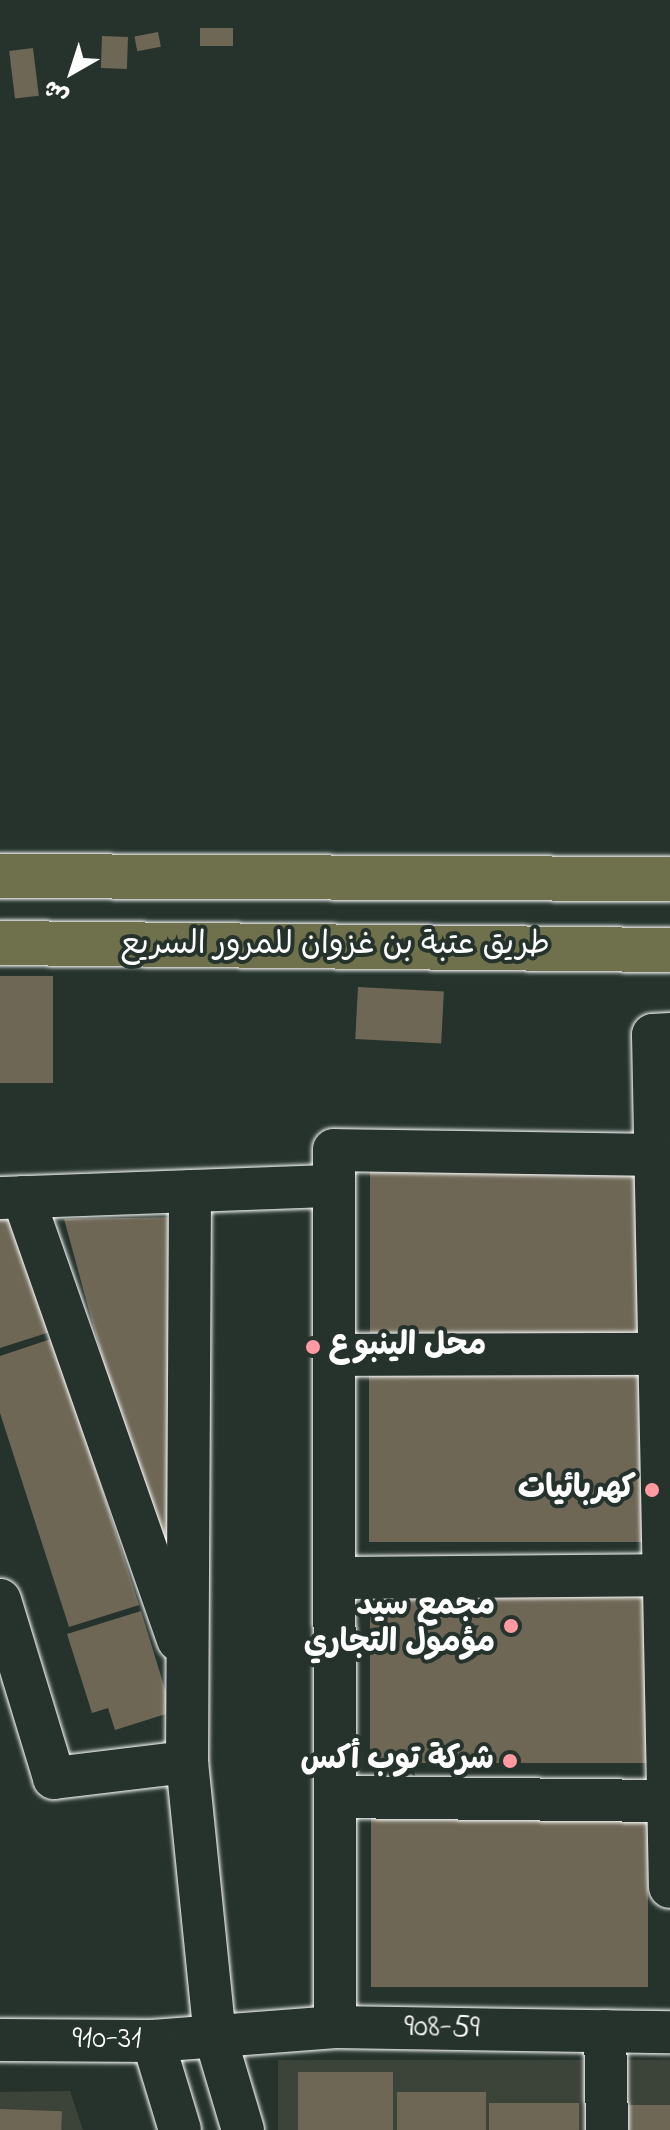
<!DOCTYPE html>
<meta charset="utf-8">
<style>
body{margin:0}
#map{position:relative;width:670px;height:2130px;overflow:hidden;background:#26332d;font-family:"Indie Flower","Playpen Sans Arabic",sans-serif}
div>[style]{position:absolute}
.built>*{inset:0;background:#3c4339;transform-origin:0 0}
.building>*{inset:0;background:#6e6756;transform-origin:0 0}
.roads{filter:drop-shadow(0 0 2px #fff) drop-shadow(0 0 2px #fff)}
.minor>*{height:42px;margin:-21px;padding:0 21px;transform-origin:21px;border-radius:21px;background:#26332d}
.highway>*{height:44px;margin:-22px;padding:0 22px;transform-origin:22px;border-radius:22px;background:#6e714b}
.dots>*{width:22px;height:22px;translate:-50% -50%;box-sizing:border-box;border:4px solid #26332d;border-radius:50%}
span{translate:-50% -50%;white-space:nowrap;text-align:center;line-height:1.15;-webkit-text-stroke:8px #26332d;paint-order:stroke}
.street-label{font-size:32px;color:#fff}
.poi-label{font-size:32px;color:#fff;font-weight:700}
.left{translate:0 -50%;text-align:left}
.right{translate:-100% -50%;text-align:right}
.north{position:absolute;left:32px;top:32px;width:80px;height:80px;-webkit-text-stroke:6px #26332d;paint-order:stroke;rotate:219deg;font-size:22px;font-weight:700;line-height:32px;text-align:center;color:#fff}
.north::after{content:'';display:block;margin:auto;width:28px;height:36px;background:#fff;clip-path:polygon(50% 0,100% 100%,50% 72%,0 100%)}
</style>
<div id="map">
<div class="built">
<div style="left:670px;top:2060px;width:70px;height:392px;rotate:90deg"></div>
<div style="clip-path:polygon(70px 2091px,83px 2130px,0 2130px,0 2092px)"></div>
</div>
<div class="building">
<div style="left:200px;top:28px;width:33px;height:18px"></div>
<div style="left:158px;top:32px;width:15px;height:24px;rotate:79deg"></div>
<div style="left:102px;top:36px;width:26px;height:32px;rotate:2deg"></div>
<div style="left:33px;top:48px;width:48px;height:24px;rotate:83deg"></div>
<div style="left:0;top:976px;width:53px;height:107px"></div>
<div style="left:358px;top:987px;width:86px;height:52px;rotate:3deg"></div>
<div style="left:370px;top:1156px;width:276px;height:177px"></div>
<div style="clip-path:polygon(12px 1207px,53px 1331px,0 1348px,0 1211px)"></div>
<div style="clip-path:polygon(183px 1217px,185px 1528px,151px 1536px,64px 1219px)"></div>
<div style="clip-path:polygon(54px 1338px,139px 1605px,69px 1627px,0 1413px,0 1356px)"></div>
<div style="left:369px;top:1365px;width:276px;height:177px"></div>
<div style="left:370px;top:1586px;width:277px;height:177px"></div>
<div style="clip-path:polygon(141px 1611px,172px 1712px,115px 1730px,108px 1708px,92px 1713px,67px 1634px)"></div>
<div style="left:371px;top:1809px;width:277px;height:178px"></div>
<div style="left:298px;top:2072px;width:95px;height:58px"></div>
<div style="left:397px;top:2092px;width:89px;height:38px"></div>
<div style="left:579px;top:2103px;width:27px;height:90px;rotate:90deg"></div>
<div style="left:629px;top:2105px;width:41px;height:25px"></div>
<div style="left:0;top:2109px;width:62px;height:21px;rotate:2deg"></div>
</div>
<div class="roads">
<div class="minor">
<div style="left:670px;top:1034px;width:17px;rotate:177deg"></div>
<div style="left:653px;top:1035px;width:852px;rotate:88.86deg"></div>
<div style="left:190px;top:1191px;width:571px;rotate:90.3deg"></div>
<div style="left:187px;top:1762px;width:275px;rotate:84.2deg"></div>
<div style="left:215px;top:2036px;width:98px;rotate:73.4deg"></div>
<div style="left:23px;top:1197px;width:469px;rotate:70.7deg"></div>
<div style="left:0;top:1198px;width:334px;rotate:-2.1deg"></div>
<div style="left:335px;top:1355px;width:324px;rotate:-0.2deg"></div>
<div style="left:335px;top:1578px;width:329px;rotate:-0.5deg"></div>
<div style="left:0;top:1600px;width:186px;rotate:73.1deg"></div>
<div style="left:54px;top:1778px;width:134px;rotate:-6.9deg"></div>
<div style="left:335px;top:1797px;width:333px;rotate:0.7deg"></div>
<div style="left:335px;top:2027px;width:877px;rotate:-90.07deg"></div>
<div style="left:334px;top:1150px;width:321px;rotate:0.9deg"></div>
<div style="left:605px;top:2031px;width:99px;rotate:88.8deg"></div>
<div style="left:0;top:2040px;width:153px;rotate:0.4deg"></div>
<div style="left:153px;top:2041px;width:183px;rotate:-4.4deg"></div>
<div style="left:335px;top:2027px;width:335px;rotate:0.9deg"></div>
<div style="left:153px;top:2041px;width:93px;rotate:73.1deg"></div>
</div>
<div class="highway">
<div style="left:0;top:876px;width:670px;rotate:0.26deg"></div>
<div style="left:0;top:943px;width:670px;rotate:0.6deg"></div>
</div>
</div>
<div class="dots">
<div style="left:313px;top:1347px;background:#ff9aa2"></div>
<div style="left:652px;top:1490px;background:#ff9aa2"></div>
<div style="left:511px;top:1626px;background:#ff9aa2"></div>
<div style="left:510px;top:1761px;background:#ff9aa2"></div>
</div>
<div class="street-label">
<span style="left:335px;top:946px">طريق عتبة بن غزوان للمرور السريع</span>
<span style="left:442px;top:2029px;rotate:1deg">908-59</span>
<span style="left:107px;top:2040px">910-31</span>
</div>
<div class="poi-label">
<span class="left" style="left:329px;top:1347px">محل الينبوع</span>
<span class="right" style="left:636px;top:1490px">كهربائيات</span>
<span class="right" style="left:495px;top:1626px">مجمع سيد<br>مؤمول التجاري</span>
<span class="right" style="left:494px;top:1761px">شركة توب أكس</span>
</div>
<div class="north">ش</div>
</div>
